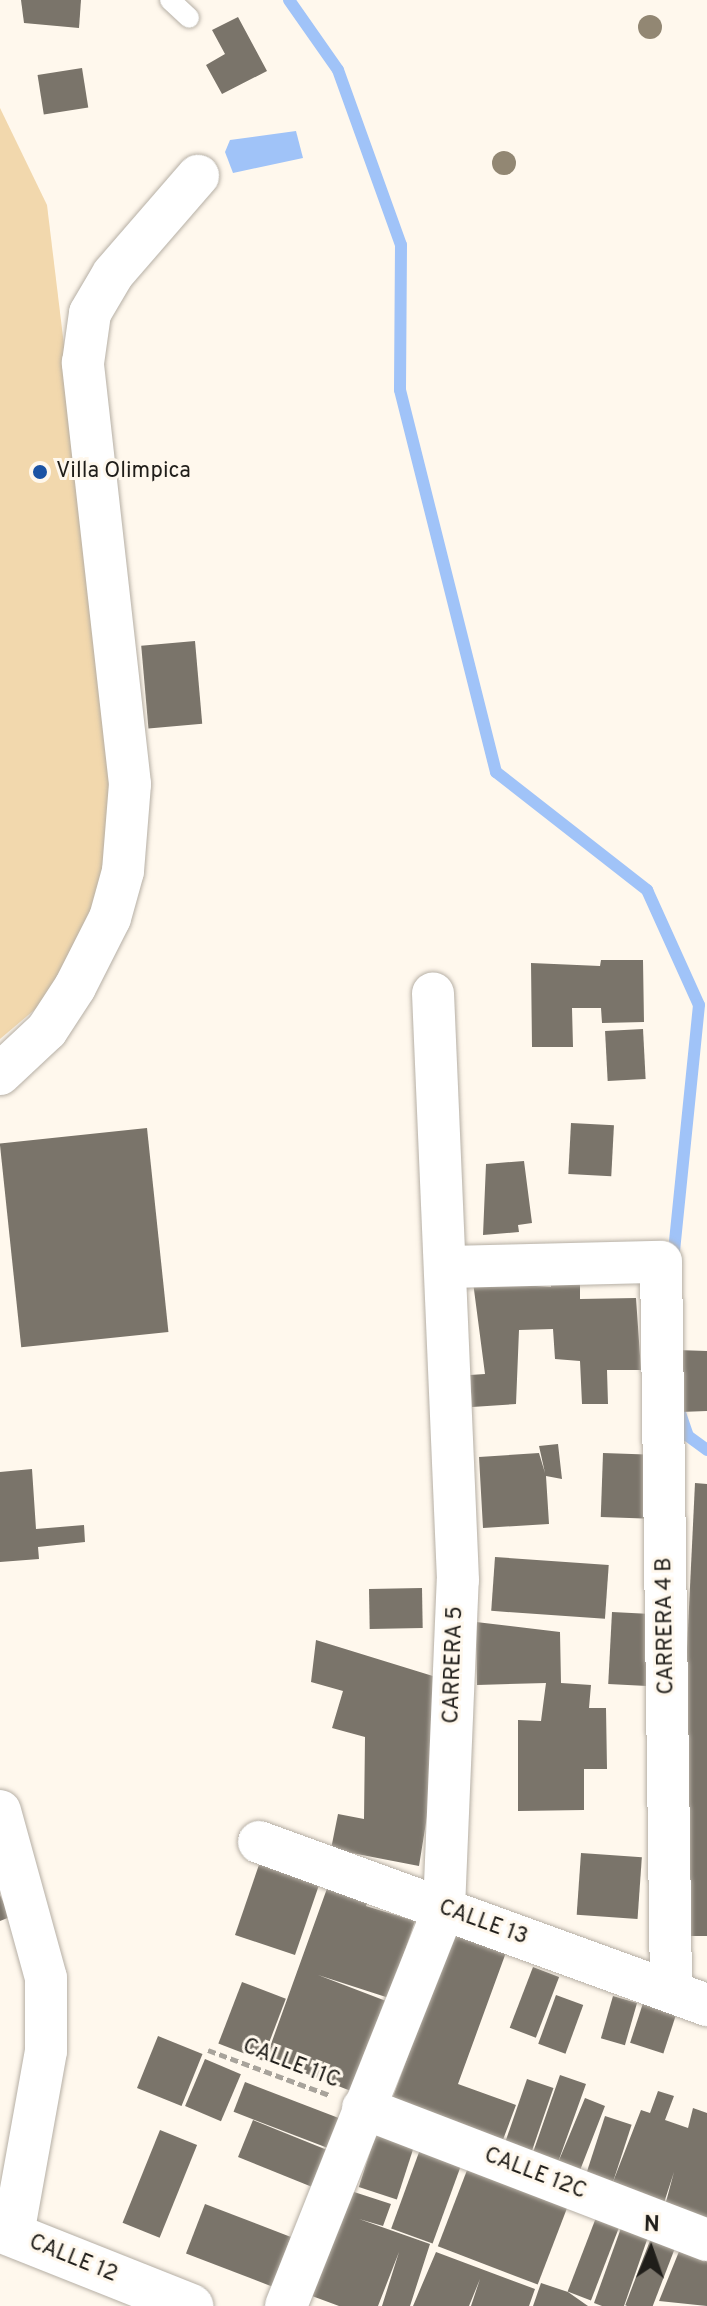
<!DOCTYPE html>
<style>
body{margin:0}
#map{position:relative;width:707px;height:2306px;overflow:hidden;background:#fff8ed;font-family:Overpass,sans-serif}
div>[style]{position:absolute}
.green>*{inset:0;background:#f2d8ad}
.water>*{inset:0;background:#a0c3f8}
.stream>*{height:12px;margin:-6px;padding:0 6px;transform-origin:6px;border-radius:6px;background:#a0c3f8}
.building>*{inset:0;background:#7a746a;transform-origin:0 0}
.path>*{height:5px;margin-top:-2.5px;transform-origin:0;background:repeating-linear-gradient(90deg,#a8a39b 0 8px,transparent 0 12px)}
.roads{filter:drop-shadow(0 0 2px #b6afa5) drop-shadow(0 0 2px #b6afa5)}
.lane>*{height:20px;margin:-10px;padding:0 10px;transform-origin:10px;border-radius:10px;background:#fff}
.street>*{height:42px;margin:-21px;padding:0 21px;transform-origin:21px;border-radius:21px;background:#fff}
.secondary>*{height:44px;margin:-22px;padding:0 22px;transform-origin:22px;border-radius:22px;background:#fff}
.trees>*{width:24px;height:24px;margin:-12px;border-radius:50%;background:#928773}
.dots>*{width:22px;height:22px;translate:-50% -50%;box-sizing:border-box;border:4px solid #fff8ed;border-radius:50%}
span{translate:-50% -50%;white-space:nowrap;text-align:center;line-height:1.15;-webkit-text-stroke:6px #fff8ed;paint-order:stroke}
.poi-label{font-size:22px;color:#201e1a}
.left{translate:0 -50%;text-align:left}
.street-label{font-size:22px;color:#201e1a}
.north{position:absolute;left:611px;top:2210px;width:80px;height:80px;-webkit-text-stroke:6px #fff8ed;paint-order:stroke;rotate:2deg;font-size:22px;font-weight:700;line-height:32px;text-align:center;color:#201e1a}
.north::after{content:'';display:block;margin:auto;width:28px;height:36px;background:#201e1a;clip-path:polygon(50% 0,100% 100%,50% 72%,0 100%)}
</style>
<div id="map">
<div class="green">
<div style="clip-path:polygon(0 108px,47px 205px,119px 799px,93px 925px,39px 1006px,0 1039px)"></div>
</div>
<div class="water">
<div style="clip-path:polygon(296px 131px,303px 158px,233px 173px,225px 152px,230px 140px)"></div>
</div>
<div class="stream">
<div style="left:289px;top:0;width:85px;rotate:55deg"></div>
<div style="left:338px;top:70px;width:186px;rotate:70.2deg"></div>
<div style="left:401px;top:245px;width:145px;rotate:90.4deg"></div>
<div style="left:400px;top:390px;width:394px;rotate:75.9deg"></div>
<div style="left:496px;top:772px;width:192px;rotate:38deg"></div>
<div style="left:647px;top:890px;width:126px;rotate:65.7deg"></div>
<div style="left:699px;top:1005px;width:256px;rotate:95.8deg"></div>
<div style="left:680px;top:1413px;width:24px;rotate:71deg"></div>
<div style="left:688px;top:1436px;width:24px;rotate:36deg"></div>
</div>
<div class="building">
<div style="clip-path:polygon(21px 0,81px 0,79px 28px,24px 23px)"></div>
<div style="clip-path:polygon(238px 17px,267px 71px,222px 94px,206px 65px,225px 54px,212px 30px)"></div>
<div style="left:82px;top:68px;width:40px;height:45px;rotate:81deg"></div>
<div style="left:195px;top:641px;width:83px;height:54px;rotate:85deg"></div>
<div style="clip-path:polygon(601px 960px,643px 960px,644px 1022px,602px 1023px,601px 1008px,572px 1008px,573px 1047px,532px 1047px,531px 963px,600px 966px)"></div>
<div style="left:643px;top:1029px;width:50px;height:38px;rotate:87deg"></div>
<div style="left:571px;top:1123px;width:43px;height:51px;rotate:3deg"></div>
<div style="left:147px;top:1128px;width:205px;height:148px;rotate:84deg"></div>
<div style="clip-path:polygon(524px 1161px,532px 1223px,518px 1225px,519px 1232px,483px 1235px,486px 1164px)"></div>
<div style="clip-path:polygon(551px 1281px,580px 1281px,580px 1299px,636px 1298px,641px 1370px,607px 1370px,608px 1404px,582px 1404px,580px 1361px,555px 1359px,553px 1329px,519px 1330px,516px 1404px,472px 1407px,470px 1375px,485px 1374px,473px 1282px,551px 1287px)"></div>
<div style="clip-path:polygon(677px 1350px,707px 1351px,707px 1411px,653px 1413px)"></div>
<div style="clip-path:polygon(558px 1444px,562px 1479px,546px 1476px,549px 1524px,483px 1528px,479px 1457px,539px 1453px,545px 1473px,539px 1446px)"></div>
<div style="left:603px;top:1453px;width:50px;height:64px;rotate:2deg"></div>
<div style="clip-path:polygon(32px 1469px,36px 1529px,84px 1525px,85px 1542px,38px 1547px,39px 1559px,0 1562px,0 1472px)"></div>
<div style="clip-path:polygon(695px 1483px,707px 1484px,707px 1936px,689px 1936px,687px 1649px)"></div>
<div style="left:495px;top:1557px;width:114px;height:54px;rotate:4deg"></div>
<div style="left:422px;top:1588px;width:40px;height:53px;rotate:89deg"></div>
<div style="left:612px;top:1612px;width:39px;height:72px;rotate:3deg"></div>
<div style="clip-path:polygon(476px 1622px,560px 1632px,561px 1683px,591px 1685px,589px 1708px,606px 1708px,607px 1769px,584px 1769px,584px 1810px,518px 1811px,518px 1720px,541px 1721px,546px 1683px,477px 1685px)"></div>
<div style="clip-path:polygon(316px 1640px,449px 1681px,419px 1866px,331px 1849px,338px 1814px,364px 1819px,365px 1737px,332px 1728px,343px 1691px,311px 1682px)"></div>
<div style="clip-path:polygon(263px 1853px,319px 1885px,295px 1955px,235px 1935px)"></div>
<div style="left:581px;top:1853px;width:61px;height:62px;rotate:4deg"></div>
<div style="clip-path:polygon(329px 1883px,369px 1896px,366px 1906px,415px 1921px,389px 1998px,318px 1975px,386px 2001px,351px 2091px,266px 2058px)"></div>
<div style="clip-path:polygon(0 1895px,10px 1917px,0 1921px)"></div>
<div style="clip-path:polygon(455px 1928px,508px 1947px,458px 2084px,516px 2105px,501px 2145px,390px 2105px)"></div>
<div style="left:533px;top:1967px;width:28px;height:65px;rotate:21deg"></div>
<div style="left:242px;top:1982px;width:47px;height:66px;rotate:21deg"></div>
<div style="left:556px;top:1995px;width:29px;height:52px;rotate:20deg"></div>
<div style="left:613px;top:1996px;width:25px;height:44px;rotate:16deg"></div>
<div style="left:644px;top:2000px;width:35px;height:45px;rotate:18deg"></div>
<div style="left:158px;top:2036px;width:48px;height:56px;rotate:22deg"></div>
<div style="left:205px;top:2059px;width:39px;height:51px;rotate:23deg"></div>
<div style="clip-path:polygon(560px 2075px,586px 2084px,557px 2165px,585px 2098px,605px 2106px,577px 2178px,530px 2161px)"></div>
<div style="left:527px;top:2079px;width:28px;height:73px;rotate:19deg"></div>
<div style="left:245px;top:2082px;width:101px;height:32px;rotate:21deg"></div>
<div style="clip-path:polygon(658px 2091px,674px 2096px,665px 2120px,688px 2128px,693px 2108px,707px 2113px,707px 2229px,663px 2213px,674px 2172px,661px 2212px,609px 2192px,641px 2110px,650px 2113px)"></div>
<div style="left:605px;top:2116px;width:28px;height:68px;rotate:18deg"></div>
<div style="left:253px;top:2120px;width:80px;height:40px;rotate:22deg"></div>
<div style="left:160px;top:2130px;width:40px;height:100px;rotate:22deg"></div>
<div style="left:377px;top:2131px;width:40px;height:59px;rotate:18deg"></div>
<div style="left:422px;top:2144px;width:44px;height:90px;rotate:20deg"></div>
<div style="left:469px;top:2165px;width:107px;height:87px;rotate:21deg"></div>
<div style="clip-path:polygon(351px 2191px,391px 2204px,383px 2226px,359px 2219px,430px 2244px,410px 2306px,382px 2306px,399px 2252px,378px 2306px,339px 2306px,312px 2296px)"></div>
<div style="left:205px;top:2204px;width:92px;height:53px;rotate:21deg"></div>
<div style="left:597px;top:2215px;width:25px;height:82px;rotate:21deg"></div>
<div style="clip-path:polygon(621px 2228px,648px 2237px,624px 2306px,602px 2306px,594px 2303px)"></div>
<div style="left:651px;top:2238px;width:26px;height:72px;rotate:21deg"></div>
<div style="clip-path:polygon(680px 2249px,707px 2260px,707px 2306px,659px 2301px)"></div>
<div style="clip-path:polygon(436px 2252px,535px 2289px,529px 2306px,471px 2306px,480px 2279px,469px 2306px,413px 2306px)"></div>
<div style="clip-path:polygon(541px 2283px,568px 2292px,588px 2306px,533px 2306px)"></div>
</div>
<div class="path">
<div style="left:208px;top:2050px;width:129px;rotate:20.4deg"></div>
</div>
<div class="roads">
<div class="lane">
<div style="left:170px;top:0;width:26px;rotate:43deg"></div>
</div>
<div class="street">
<div style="left:0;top:1074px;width:64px;rotate:-43.1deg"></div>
<div style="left:47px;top:1030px;width:51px;rotate:-56.9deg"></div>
<div style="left:75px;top:987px;width:77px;rotate:-63.1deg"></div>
<div style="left:110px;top:918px;width:49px;rotate:-74.5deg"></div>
<div style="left:123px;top:871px;width:87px;rotate:-85.4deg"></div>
<div style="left:130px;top:784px;width:424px;rotate:-96.4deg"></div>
<div style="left:83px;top:363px;width:50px;rotate:-82deg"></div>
<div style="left:90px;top:313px;width:45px;rotate:-59.5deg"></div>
<div style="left:113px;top:274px;width:130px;rotate:-49.1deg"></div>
<div style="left:450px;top:1267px;width:211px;rotate:-1.4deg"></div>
<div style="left:661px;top:1262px;width:729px;rotate:89.21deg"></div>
<div style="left:0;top:1811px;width:173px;rotate:74.6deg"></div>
<div style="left:46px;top:1978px;width:73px;rotate:90deg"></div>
<div style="left:46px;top:2051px;width:187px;rotate:100.2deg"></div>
<div style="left:259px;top:1842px;width:477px;rotate:20deg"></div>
<div style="left:363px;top:2108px;width:368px;rotate:21deg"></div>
<div style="left:286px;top:2306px;width:428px;rotate:-68.3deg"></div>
<div style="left:444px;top:1908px;width:328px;rotate:-87.6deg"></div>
<div style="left:458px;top:1580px;width:587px;rotate:-92.44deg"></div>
</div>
<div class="secondary">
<div style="left:0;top:2230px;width:206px;rotate:21.7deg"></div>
</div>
</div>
<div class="trees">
<div style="left:650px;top:27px"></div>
<div style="left:504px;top:163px"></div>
</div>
<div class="dots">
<div style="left:40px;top:472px;background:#1b53a4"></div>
</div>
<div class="poi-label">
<span class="left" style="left:56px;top:472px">Villa Olimpica</span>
</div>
<div class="street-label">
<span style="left:666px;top:1626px;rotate:-91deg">CARRERA 4 B</span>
<span style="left:454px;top:1665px;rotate:-88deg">CARRERA 5</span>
<span style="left:483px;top:1923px;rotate:20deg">CALLE 13</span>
<span style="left:291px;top:2064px;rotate:21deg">CALLE 11C</span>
<span style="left:535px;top:2174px;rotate:21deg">CALLE 12C</span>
<span style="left:73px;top:2259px;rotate:22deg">CALLE 12</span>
</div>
<div class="north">N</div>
</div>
